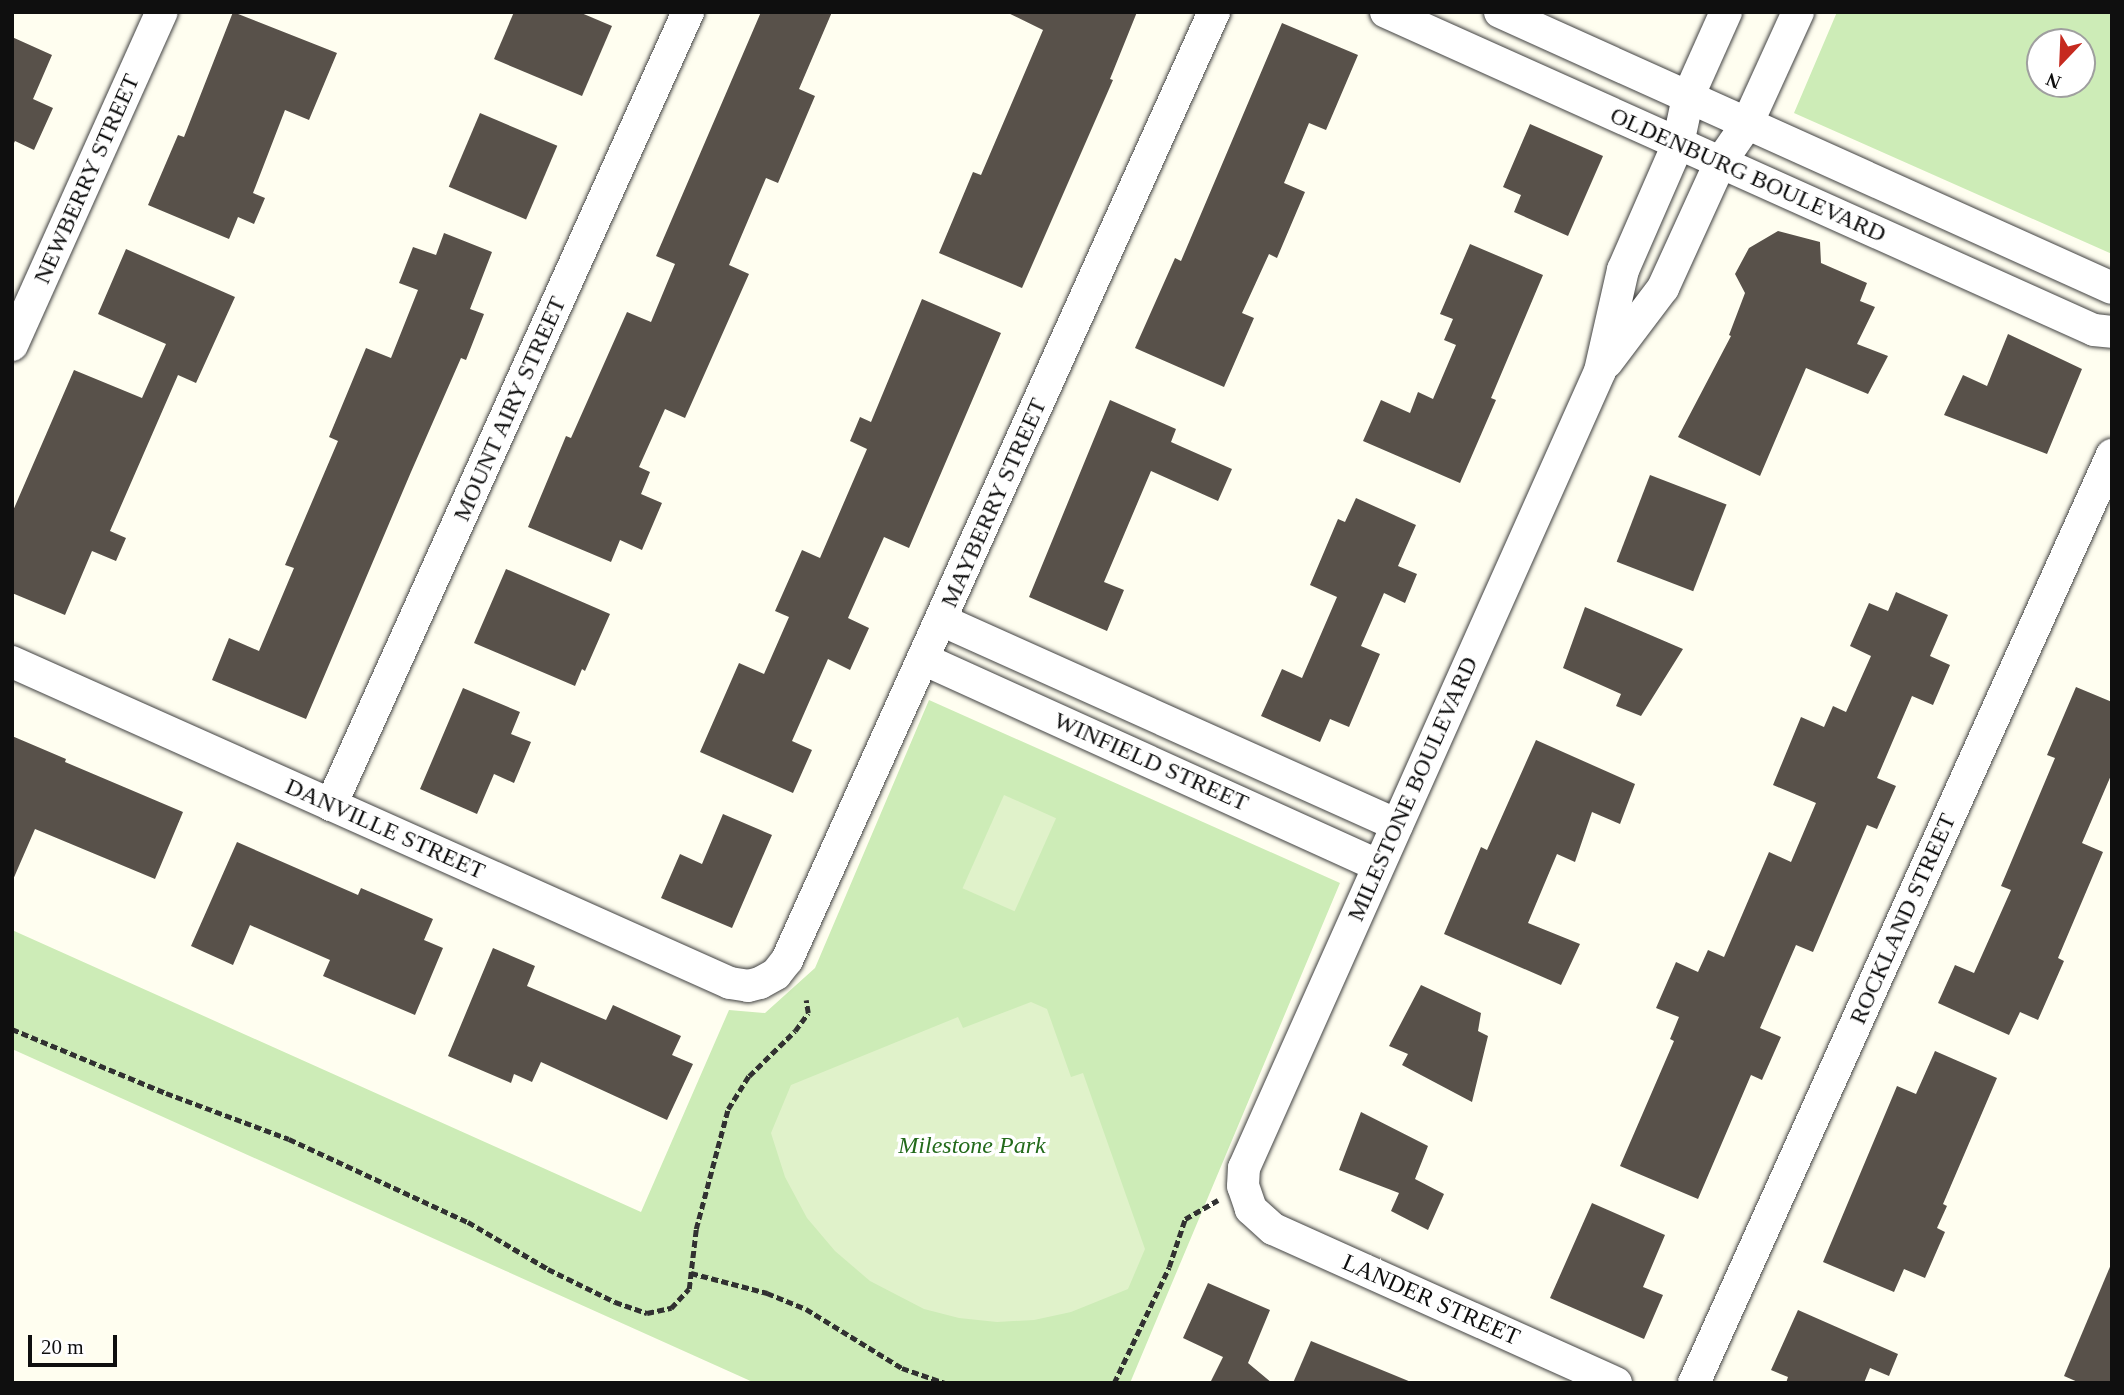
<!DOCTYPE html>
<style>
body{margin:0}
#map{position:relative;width:2124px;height:1395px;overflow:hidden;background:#fffef0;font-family:"Times New Roman",serif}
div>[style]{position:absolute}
.green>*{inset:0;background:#cdecb7}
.pitch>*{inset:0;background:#e0f2ca;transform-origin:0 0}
.building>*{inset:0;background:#58514a;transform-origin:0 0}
.path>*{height:4.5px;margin-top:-2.25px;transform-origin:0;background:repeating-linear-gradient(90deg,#313131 0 7px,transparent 0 10.5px)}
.roads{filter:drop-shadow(0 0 2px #424242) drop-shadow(0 0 2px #424242)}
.minor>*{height:32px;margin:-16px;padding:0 16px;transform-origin:16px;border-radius:16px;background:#fff}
span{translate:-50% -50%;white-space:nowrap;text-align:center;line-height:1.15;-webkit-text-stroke:7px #fff;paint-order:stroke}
.street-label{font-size:24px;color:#0f0f0f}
.park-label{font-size:24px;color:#236a1b;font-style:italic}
.frame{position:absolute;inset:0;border:14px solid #0f0f0f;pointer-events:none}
.north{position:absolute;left:2026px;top:28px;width:70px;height:70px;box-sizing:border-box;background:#fff;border:2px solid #9f9f9f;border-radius:50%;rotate:203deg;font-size:19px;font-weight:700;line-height:28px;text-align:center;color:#0f0f0f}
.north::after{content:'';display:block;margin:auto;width:24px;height:32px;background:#c62a1f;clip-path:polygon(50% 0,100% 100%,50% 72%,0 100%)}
.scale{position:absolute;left:28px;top:1335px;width:89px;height:32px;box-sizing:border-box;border:4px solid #0f0f0f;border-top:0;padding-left:9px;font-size:21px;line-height:24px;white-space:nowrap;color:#0f0f0f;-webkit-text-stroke:5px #fff;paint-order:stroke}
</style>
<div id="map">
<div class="green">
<div style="clip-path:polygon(evenodd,1837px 12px,2112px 12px,2112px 254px,1794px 113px,1837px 12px,2040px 42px,2082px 42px,2082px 84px,2040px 84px,2040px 42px)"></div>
<div style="clip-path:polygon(929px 700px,1340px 883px,1130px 1383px,755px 1383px,12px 1049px,12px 930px,641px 1212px,729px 1010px,765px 1013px,815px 968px)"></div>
</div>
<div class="pitch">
<div style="left:1004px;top:795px;width:57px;height:102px;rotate:24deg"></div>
<div style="clip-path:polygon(1031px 1002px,1047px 1009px,1071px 1077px,1083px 1073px,1145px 1249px,1128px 1289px,1071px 1312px,1034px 1320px,997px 1322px,959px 1318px,924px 1309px,870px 1281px,835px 1251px,807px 1218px,785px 1177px,771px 1133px,791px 1085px,958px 1017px,963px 1028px)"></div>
</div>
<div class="building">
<div style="clip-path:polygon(233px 12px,337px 53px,309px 120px,285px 110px,253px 193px,265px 198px,254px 224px,238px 217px,229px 239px,148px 205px,178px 135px,184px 137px)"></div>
<div style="clip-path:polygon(514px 12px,579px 12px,612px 26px,582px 96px,494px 59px)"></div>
<div style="clip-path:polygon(761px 12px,832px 12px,799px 89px,815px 96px,778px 183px,766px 178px,729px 265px,749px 274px,685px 418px,665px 409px,639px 467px,650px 472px,641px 494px,662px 503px,642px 550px,620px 540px,611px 562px,528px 527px,566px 436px,571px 438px,627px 312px,651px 322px,675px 264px,656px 256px)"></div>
<div style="clip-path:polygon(1006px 12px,1137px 12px,1110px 79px,1113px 80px,1022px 288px,939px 253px,973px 172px,981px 175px,1043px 30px)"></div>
<div style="clip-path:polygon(1282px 23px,1358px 55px,1326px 130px,1309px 123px,1284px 183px,1305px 192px,1277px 258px,1269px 254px,1242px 313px,1254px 318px,1224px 387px,1135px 348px,1175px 258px,1181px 261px)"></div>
<div style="clip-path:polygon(12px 37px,52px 55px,33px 99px,53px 108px,34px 150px,15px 141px,12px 147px)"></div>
<div style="left:480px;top:113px;width:84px;height:80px;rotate:23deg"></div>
<div style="clip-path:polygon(1530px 124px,1603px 156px,1568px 236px,1514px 212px,1521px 195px,1503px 187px)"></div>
<div style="clip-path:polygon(1778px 231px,1820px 242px,1821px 263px,1867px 283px,1860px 301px,1875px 307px,1857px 344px,1888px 356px,1868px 394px,1806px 368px,1760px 476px,1678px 437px,1731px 336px,1729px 335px,1745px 293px,1735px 274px,1749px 248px)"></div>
<div style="clip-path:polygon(444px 233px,492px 252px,470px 309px,484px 314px,466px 360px,461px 358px,411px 472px,306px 719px,212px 680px,229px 638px,259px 651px,294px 568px,285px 565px,338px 441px,329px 437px,366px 348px,391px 358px,418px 290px,399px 283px,413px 247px,436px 255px)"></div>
<div style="clip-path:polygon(1470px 244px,1543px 275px,1491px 398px,1496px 400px,1460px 483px,1363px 441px,1381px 400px,1410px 413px,1418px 392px,1433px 399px,1456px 345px,1444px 340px,1453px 319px,1440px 314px)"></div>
<div style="clip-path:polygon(126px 249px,235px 297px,196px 383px,178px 375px,110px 531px,126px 538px,116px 561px,92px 551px,65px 615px,12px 593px,12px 513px,74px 370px,142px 398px,166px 344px,98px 314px)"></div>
<div style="clip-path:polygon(922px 299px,1001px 333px,909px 548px,884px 537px,848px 618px,869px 628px,850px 670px,828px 659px,792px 741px,812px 750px,793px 793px,700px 752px,739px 663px,764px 674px,789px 617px,775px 611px,802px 550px,820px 558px,867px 449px,850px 441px,860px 417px,871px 422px)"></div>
<div style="clip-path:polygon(2008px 334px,2082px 369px,2047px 454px,1944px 415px,1963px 375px,1987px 386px)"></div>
<div style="clip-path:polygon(1110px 400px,1176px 429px,1171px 442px,1232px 469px,1218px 501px,1151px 471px,1104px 582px,1124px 590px,1107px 631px,1029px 597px)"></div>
<div style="left:1650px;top:475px;width:82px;height:93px;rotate:21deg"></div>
<div style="clip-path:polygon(1356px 498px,1416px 525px,1398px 566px,1417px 574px,1405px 603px,1384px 593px,1361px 646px,1380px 654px,1349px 727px,1330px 719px,1320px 742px,1261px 716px,1282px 669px,1302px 678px,1337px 597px,1310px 585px,1338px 519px,1345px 522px)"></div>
<div style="clip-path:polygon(506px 569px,610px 614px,585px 671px,582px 669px,575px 686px,474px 643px)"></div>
<div style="clip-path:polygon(1896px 592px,1948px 615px,1930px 656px,1950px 665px,1933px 705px,1912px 696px,1877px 778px,1896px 786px,1877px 829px,1867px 825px,1813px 952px,1796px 945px,1760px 1028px,1781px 1037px,1762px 1080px,1751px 1075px,1698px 1199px,1620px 1166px,1674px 1041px,1670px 1039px,1679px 1017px,1656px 1008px,1676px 962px,1698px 972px,1708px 950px,1724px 957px,1769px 852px,1791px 862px,1816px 803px,1773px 785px,1801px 717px,1824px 727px,1833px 706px,1846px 712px,1871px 656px,1850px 646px,1869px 603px,1888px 611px)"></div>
<div style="clip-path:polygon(1585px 607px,1683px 649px,1641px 716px,1616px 706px,1621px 694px,1563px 668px)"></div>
<div style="clip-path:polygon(2076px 687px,2112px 702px,2112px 773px,2082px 843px,2103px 852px,2058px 958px,2064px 961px,2038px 1020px,2020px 1012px,2009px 1035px,1938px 1003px,1955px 965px,1974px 973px,2011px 890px,2001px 886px,2055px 758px,2047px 755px)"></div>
<div style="clip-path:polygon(463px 688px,520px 712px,511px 734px,531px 742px,514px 783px,494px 774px,477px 814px,420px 789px)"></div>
<div style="clip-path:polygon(12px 736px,66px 759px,65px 762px,183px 812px,155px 879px,35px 829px,12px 882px)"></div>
<div style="clip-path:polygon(1536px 740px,1635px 784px,1620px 824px,1592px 812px,1575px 862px,1557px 854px,1528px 923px,1580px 944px,1561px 985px,1444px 934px,1481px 847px,1487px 850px)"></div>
<div style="clip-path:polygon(723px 814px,772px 835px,732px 928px,661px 898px,680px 854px,702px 864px)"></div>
<div style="clip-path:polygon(237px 842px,358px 895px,361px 888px,433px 919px,424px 940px,443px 948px,415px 1015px,323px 976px,330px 960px,250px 925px,233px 965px,191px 946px)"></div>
<div style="clip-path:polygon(493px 948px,535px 966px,527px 986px,606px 1020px,613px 1005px,681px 1036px,672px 1055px,693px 1064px,667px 1120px,541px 1062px,532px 1082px,514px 1074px,511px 1083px,448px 1056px)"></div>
<div style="clip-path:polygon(1421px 985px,1481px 1013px,1478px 1031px,1488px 1036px,1472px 1102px,1402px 1065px,1408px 1054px,1389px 1046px)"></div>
<div style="clip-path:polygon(1935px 1051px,1997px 1078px,1943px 1204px,1947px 1206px,1937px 1228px,1945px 1232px,1925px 1278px,1904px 1269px,1894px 1292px,1823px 1262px,1897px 1086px,1916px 1094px)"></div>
<div style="clip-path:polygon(1361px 1112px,1428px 1146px,1415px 1179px,1444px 1194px,1428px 1230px,1391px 1211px,1399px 1193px,1339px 1170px)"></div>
<div style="clip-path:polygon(1592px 1203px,1665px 1235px,1643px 1287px,1663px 1295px,1644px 1339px,1550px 1298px)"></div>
<div style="clip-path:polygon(2112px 1262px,2112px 1383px,2080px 1383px,2064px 1376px)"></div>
<div style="clip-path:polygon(1208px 1283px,1270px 1310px,1248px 1363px,1272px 1383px,1210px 1383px,1223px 1357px,1183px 1338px)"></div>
<div style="clip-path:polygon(1798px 1310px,1898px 1354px,1889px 1376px,1870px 1368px,1864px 1383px,1786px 1383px,1788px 1377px,1771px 1370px)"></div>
<div style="clip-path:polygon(1311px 1341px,1411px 1382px,1411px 1383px,1293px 1383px)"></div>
</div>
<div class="path">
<div style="left:12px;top:1029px;width:167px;rotate:22.6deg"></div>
<div style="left:166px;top:1093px;width:131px;rotate:20.5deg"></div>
<div style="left:289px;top:1139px;width:197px;rotate:24.9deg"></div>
<div style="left:468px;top:1222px;width:93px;rotate:30.4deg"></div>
<div style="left:548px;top:1269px;width:75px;rotate:26.2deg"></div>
<div style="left:615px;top:1302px;width:34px;rotate:19deg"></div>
<div style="left:647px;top:1313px;width:25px;rotate:-12deg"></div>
<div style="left:671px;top:1308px;width:26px;rotate:-47deg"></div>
<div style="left:689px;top:1289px;width:60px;rotate:-83.3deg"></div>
<div style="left:696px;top:1229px;width:124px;rotate:-75.1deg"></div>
<div style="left:728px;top:1109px;width:39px;rotate:-58deg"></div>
<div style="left:749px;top:1076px;width:64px;rotate:-44.4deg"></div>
<div style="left:795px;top:1031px;width:22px;rotate:-54deg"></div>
<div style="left:808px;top:1013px;width:13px;rotate:-99deg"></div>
<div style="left:691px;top:1273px;width:79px;rotate:14.7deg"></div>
<div style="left:767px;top:1293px;width:42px;rotate:22.3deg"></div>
<div style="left:806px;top:1309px;width:113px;rotate:31.6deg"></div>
<div style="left:902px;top:1368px;width:46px;rotate:19.2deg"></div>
<div style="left:1114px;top:1383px;width:128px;rotate:-64.6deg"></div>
<div style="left:1169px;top:1267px;width:51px;rotate:-71.6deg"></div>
<div style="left:1185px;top:1219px;width:38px;rotate:-30deg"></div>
</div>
<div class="roads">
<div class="minor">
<div style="left:1386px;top:12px;width:776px;rotate:24.19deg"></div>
<div style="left:2094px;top:330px;width:18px;rotate:6deg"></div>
<div style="left:1500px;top:12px;width:671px;rotate:24.27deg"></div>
<div style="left:12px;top:345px;width:365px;rotate:-65.8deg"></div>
<div style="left:1607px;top:362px;width:93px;rotate:-52.9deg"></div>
<div style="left:1663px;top:288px;width:137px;rotate:-65.5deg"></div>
<div style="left:1720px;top:163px;width:47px;rotate:-55.3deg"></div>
<div style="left:1747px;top:124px;width:123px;rotate:-65.5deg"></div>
<div style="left:941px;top:620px;width:500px;rotate:24.2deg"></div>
<div style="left:923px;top:659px;width:499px;rotate:24.4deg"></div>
<div style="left:12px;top:662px;width:786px;rotate:24.09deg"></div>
<div style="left:730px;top:983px;width:18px;rotate:9deg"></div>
<div style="left:748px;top:986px;width:12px;rotate:-14deg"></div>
<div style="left:760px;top:983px;width:18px;rotate:-29deg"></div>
<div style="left:776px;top:974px;width:18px;rotate:-52deg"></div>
<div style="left:787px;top:960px;width:1040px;rotate:-65.75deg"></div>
<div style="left:331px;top:805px;width:870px;rotate:-65.76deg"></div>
<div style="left:1616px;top:1383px;width:376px;rotate:-155.8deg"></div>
<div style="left:1273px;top:1229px;width:30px;rotate:-138deg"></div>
<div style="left:1251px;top:1209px;width:24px;rotate:-109deg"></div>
<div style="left:1243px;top:1186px;width:18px;rotate:-87deg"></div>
<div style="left:1244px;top:1168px;width:873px;rotate:-65.93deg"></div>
<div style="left:1600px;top:371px;width:104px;rotate:-77.2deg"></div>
<div style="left:1623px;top:270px;width:137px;rotate:-66.4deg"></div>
<div style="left:1678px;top:144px;width:48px;rotate:-78deg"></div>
<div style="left:1688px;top:97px;width:93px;rotate:-65.9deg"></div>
<div style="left:1694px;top:1383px;width:1018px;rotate:-65.75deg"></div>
</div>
</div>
<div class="street-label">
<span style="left:1748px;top:175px;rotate:24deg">OLDENBURG BOULEVARD</span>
<span style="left:87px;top:179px;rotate:-66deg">NEWBERRY STREET</span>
<span style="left:510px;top:409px;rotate:-66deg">MOUNT AIRY STREET</span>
<span style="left:994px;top:503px;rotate:-66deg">MAYBERRY STREET</span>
<span style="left:1151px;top:762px;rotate:24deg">WINFIELD STREET</span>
<span style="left:1413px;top:789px;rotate:-66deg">MILESTONE BOULEVARD</span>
<span style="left:385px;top:829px;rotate:24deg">DANVILLE STREET</span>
<span style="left:1903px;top:919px;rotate:-66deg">ROCKLAND STREET</span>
<span style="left:1431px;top:1300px;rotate:24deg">LANDER STREET</span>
</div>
<div class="park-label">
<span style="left:972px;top:1146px">Milestone Park</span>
</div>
<div class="frame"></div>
<div class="north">N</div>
<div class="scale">20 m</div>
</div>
